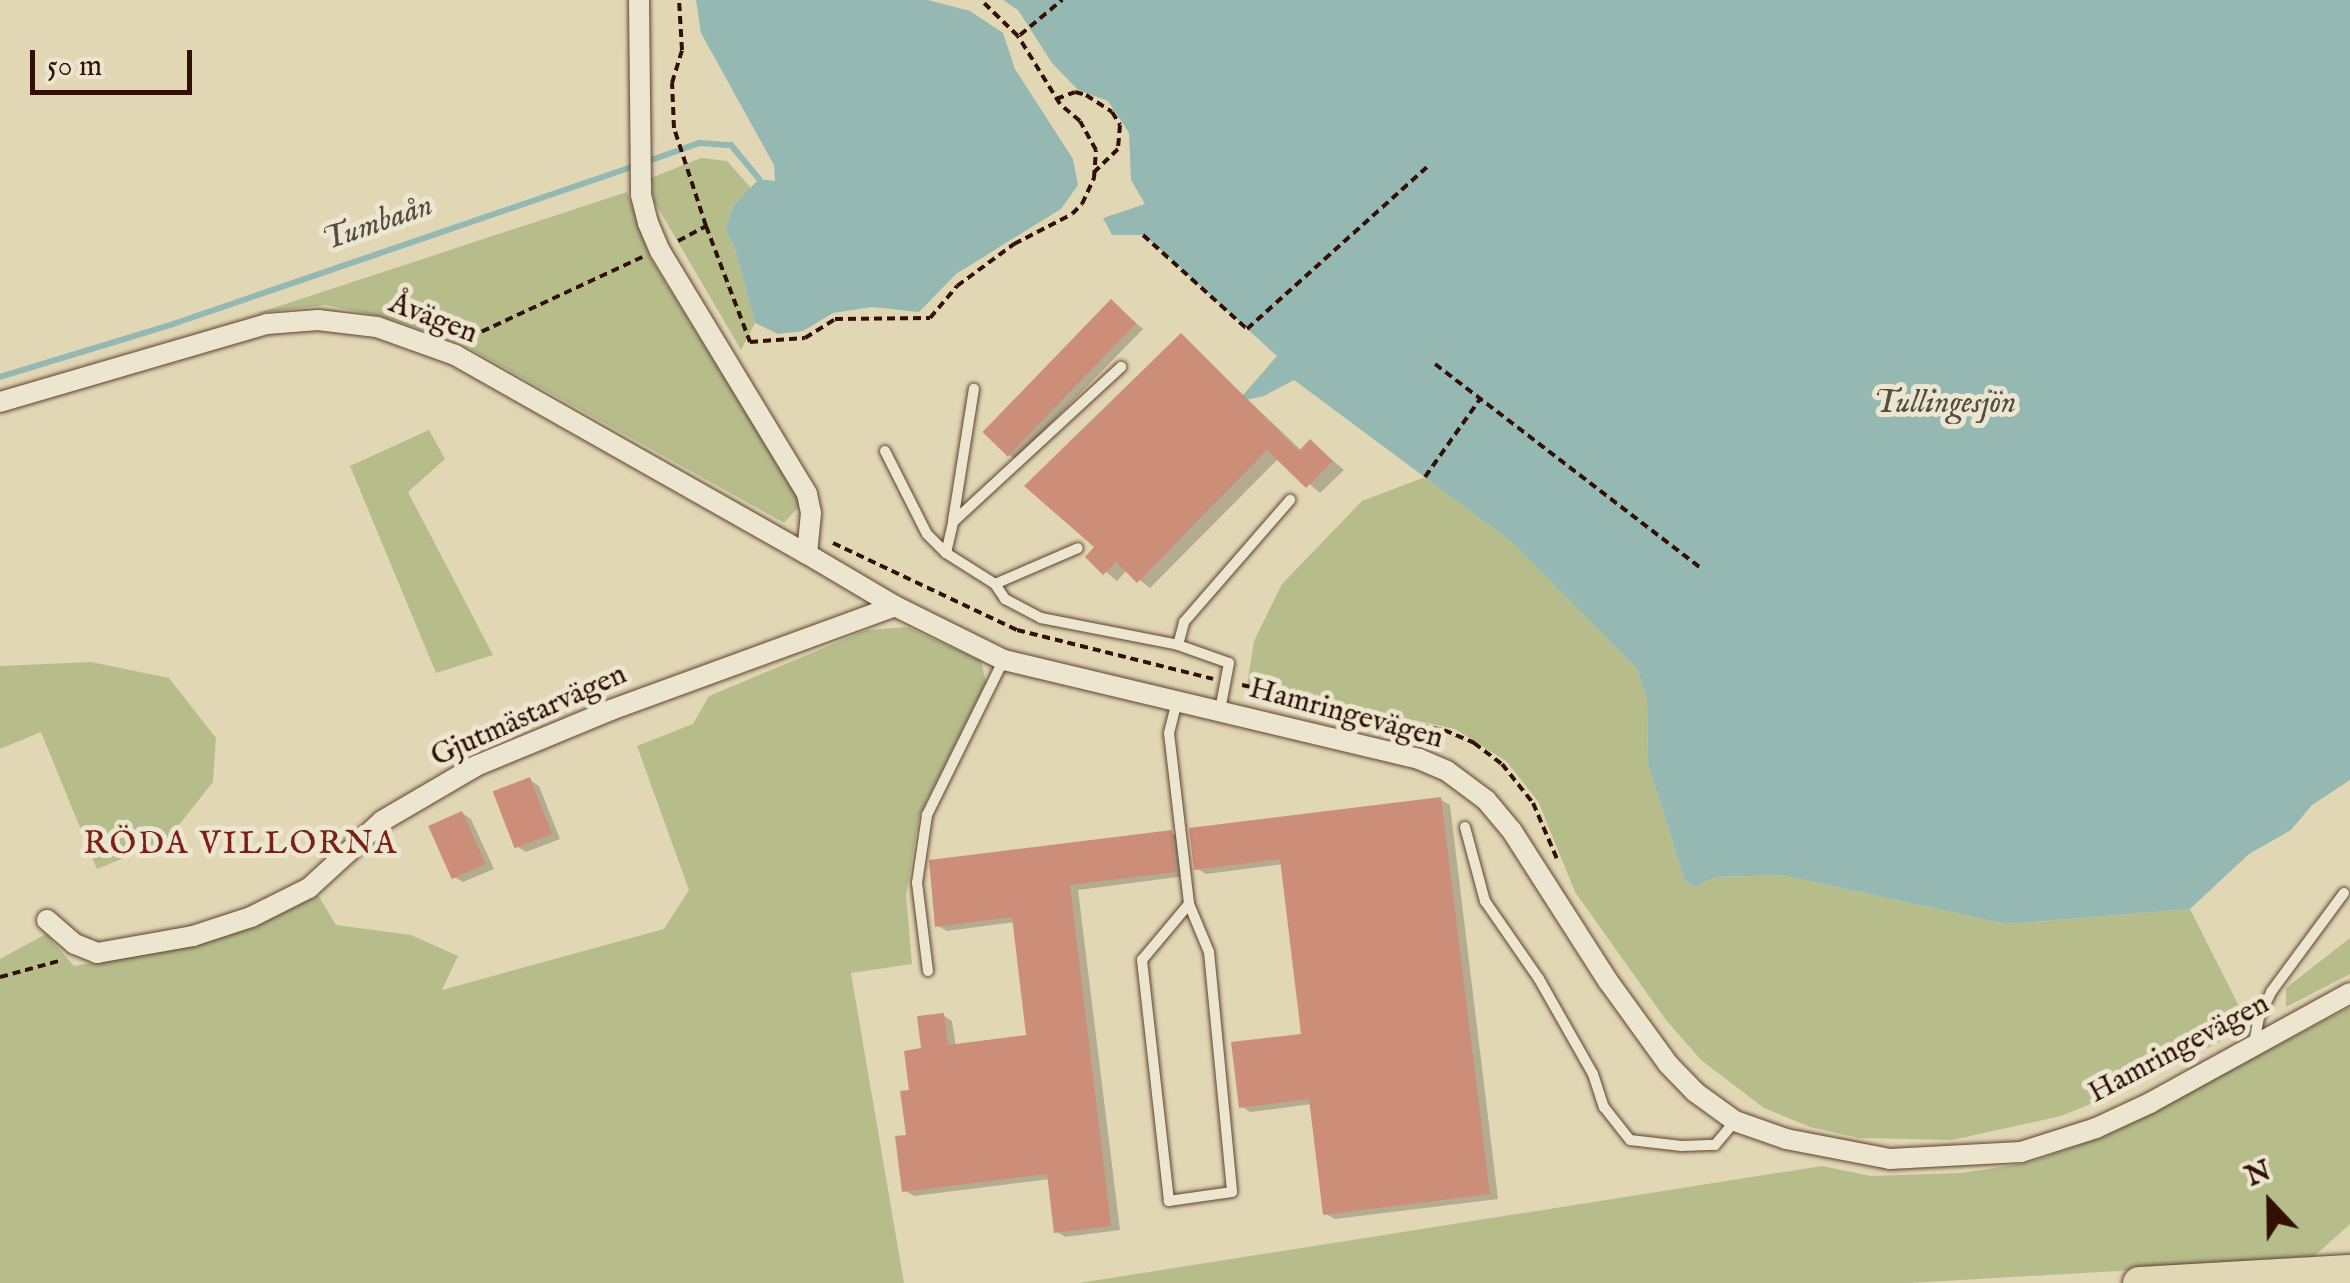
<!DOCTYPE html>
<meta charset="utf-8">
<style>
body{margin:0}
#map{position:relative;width:2350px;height:1283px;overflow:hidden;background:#e2d7b5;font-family:"IM FELL English",serif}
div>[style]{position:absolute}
.green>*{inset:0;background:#b6bd8b}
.water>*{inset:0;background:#95b8b3}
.shadow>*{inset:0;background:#0003}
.stream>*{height:6px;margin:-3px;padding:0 3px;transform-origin:3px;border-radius:3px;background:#95b8b3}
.building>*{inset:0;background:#cd8e79;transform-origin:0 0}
.path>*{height:4px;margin-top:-2px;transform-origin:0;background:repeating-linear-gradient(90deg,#321104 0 8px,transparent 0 13px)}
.roads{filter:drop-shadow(0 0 2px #5e4230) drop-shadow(0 0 2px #5e4230)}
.lane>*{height:10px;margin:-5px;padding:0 5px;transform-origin:5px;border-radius:5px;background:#ece5cf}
.street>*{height:20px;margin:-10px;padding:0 10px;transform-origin:10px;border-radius:10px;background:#ece5cf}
.primary>*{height:32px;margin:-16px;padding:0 16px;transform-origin:16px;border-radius:16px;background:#e2d7b5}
span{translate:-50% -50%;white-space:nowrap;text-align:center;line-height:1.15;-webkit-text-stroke:10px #ece5cf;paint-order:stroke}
.street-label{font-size:30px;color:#321104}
.water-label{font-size:32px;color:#554b41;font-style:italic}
.neighbourhood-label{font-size:32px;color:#7a1f14;letter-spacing:2.5px}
.north{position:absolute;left:2220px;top:1153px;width:100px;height:100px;-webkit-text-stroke:8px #ece5cf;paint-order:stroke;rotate:338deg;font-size:28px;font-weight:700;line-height:40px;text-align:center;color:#321104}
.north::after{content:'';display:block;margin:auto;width:35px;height:45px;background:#321104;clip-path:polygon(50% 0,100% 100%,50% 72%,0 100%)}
.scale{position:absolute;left:30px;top:50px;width:162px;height:45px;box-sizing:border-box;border:5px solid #321104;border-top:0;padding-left:12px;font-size:30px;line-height:35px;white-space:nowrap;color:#321104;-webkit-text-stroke:8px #ece5cf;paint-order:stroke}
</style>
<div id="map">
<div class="green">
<div style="clip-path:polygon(701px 158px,727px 161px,751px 188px,734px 205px,725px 229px,735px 249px,755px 323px,741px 350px,654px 201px,651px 178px)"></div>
<div style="clip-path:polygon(627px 192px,652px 261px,802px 503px,784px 523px,457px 341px,380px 316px,325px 305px,258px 313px)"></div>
<div style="clip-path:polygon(429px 430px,445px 459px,408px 492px,493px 655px,436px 673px,350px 466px)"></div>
<div style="clip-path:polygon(1425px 477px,1508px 539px,1637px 669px,1647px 699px,1648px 764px,1685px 881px,1696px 887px,1715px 877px,1782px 875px,2006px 924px,2190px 909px,2249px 1026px,2138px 1085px,2061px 1116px,1952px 1140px,1859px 1138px,1810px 1127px,1764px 1108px,1701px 1060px,1666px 1020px,1575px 892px,1538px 801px,1506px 761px,1455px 729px,1247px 685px,1254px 641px,1282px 584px,1362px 501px)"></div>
<div style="clip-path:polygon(907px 627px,981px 661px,986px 682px,919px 816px,906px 895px,912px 964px,851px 973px,904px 1283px,0 1283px,0 959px,46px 934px,74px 966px,190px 946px,255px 927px,318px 895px,336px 925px,411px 935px,458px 956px,442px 990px,664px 929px,689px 890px,637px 746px,693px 724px,709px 696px,867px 630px)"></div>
<div style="clip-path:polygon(91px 662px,169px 678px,216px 738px,213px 782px,167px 840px,97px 869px,41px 732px,0 749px,0 666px)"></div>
<div style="clip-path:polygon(2350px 938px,2350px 974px,2286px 1007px,2286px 988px)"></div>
<div style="clip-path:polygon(2350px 1007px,2350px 1224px,2310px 1260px,1909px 1283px,1079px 1283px,1822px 1166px,1871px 1176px,1961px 1173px,2027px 1163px,2106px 1136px)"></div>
</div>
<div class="water">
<div style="clip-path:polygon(696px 0,928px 0,970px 11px,1003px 33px,1015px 69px,1073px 159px,1078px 185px,1061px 209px,956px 274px,919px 312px,872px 307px,833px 313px,803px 331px,778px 334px,755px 323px,735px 249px,725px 229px,734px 205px,759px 179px,775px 181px,774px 165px,701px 33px)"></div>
<div style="clip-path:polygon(1003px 0,2350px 0,2350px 780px,2312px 805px,2291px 830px,2249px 854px,2190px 909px,2006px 924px,1782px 875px,1715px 877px,1696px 887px,1685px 881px,1648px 764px,1647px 699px,1637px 669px,1508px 539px,1294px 380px,1264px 396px,1237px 402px,1277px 356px,1144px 235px,1112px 235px,1103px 218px,1145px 204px,1131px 180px,1129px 133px,1108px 101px,1078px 90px,1052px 63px,1018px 10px)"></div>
</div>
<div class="shadow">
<div style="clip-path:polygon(1111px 302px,1143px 329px,1016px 459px,1007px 454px)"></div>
<div style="clip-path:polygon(1181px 336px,1302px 451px,1311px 442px,1344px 470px,1320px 493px,1279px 458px,1150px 588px,1127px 570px,1117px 581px,1088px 557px,1098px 547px)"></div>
<div style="clip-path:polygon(530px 780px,539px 786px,560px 839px,526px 852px,516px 846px)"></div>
<div style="clip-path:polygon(1440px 799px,1450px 805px,1498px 1199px,1335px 1219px,1326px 1214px,1312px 1104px,1250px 1112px,1241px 1106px,1304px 1036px,1283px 864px,1206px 874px,1196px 868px)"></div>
<div style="clip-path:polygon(462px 813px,471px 819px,494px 869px,463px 882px,454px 877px)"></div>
<div style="clip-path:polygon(1171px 833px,1180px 838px,1185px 876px,1078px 890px,1120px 1230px,1065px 1237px,1056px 1231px,1050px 1179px,914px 1196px,904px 1190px,912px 1092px,923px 1050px,943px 1015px,952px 1021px,956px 1047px,1029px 1038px,1015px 922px,947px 931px,938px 926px)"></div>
</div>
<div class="stream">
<div style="left:646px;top:162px;width:56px;rotate:-19.7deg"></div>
<div style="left:699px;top:143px;width:32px;rotate:4deg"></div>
<div style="left:731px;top:145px;width:44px;rotate:50.5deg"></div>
<div style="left:0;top:377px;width:181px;rotate:-17deg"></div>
<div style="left:173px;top:324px;width:487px;rotate:-18.9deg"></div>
</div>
<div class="building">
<div style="left:1111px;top:299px;width:35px;height:185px;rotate:44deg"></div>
<div style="clip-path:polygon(1181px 333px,1299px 451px,1310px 439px,1333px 461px,1306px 488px,1267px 450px,1137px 583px,1116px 562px,1103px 575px,1085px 557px,1094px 547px,1024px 486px)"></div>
<div style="left:530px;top:777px;width:61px;height:40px;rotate:69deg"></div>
<div style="clip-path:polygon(1441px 797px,1490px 1194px,1323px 1215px,1309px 1099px,1239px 1108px,1231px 1042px,1301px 1034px,1280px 859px,1194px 870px,1189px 828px)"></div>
<div style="left:462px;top:811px;width:58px;height:37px;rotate:66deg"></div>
<div style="clip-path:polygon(1172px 830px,1176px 872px,1070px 885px,1111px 1226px,1054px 1233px,1047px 1174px,902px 1192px,895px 1136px,906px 1135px,900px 1091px,909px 1090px,904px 1051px,921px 1048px,917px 1016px,944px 1013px,948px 1045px,1026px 1035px,1012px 917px,935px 927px,929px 860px)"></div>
</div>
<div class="path">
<div style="left:1020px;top:35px;width:55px;rotate:-39.8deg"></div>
<div style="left:1056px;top:99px;width:20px;rotate:-20deg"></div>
<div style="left:1075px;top:92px;width:11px;rotate:15deg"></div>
<div style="left:1086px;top:95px;width:31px;rotate:33deg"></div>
<div style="left:1112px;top:112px;width:15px;rotate:58deg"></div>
<div style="left:1120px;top:125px;width:24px;rotate:95deg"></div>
<div style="left:1118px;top:149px;width:32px;rotate:136deg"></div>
<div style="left:706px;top:226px;width:124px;rotate:69.2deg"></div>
<div style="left:750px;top:342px;width:55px;rotate:-4.2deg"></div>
<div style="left:805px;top:338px;width:36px;rotate:-32deg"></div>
<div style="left:835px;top:319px;width:95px;rotate:-0.6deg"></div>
<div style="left:930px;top:318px;width:42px;rotate:-49.8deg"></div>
<div style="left:957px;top:286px;width:71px;rotate:-36.4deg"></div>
<div style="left:1014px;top:244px;width:65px;rotate:-27.3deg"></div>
<div style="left:1072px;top:214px;width:14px;rotate:-45deg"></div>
<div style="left:1082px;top:204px;width:29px;rotate:-65deg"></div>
<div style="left:1094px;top:178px;width:28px;rotate:-86deg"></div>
<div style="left:1096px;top:150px;width:33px;rotate:-119deg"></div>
<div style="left:1080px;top:121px;width:26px;rotate:-140deg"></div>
<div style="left:1060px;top:104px;width:80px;rotate:-121.7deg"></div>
<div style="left:1018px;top:36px;width:52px;rotate:-135.8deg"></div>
<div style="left:1143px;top:235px;width:140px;rotate:42.1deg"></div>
<div style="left:1247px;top:329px;width:246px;rotate:-42deg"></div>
<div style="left:678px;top:241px;width:32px;rotate:-28deg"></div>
<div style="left:706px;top:226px;width:103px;rotate:-108.1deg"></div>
<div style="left:674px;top:128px;width:45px;rotate:-92.5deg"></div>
<div style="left:672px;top:83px;width:34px;rotate:-73deg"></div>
<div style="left:682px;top:50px;width:50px;rotate:-93.4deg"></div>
<div style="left:470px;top:337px;width:190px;rotate:-24.9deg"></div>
<div style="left:1435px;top:364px;width:334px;rotate:37.5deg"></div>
<div style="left:1425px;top:477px;width:95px;rotate:-54.8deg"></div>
<div style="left:833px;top:543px;width:204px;rotate:25.3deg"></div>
<div style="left:1017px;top:630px;width:202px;rotate:14deg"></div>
<div style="left:1242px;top:685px;width:207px;rotate:12.6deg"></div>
<div style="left:1444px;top:730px;width:33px;rotate:23deg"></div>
<div style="left:1474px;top:743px;width:35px;rotate:37deg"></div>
<div style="left:1502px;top:764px;width:50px;rotate:51.5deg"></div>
<div style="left:1533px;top:803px;width:61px;rotate:66.8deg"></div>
<div style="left:0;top:977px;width:64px;rotate:-15.3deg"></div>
</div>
<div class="roads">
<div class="lane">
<div style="left:885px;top:451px;width:93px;rotate:63.2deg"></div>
<div style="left:927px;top:534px;width:27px;rotate:45deg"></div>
<div style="left:946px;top:553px;width:58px;rotate:32.3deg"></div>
<div style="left:995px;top:584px;width:18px;rotate:56deg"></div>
<div style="left:1005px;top:599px;width:41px;rotate:27.8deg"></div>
<div style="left:1041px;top:618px;width:140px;rotate:11.1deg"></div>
<div style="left:1178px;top:645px;width:54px;rotate:19.4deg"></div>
<div style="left:1229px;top:663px;width:48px;rotate:100.8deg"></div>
<div style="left:953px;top:521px;width:134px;rotate:-81deg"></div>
<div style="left:946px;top:553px;width:32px;rotate:-77deg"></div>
<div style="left:953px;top:522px;width:229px;rotate:-42.7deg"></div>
<div style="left:995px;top:584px;width:90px;rotate:-23.4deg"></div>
<div style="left:1178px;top:645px;width:24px;rotate:-75deg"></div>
<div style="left:1184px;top:622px;width:162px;rotate:-49deg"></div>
<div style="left:1177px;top:701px;width:33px;rotate:104deg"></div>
<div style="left:1169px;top:733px;width:172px;rotate:83.3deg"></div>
<div style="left:1189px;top:904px;width:52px;rotate:67.4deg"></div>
<div style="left:1209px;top:952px;width:241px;rotate:84.5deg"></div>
<div style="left:1232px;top:1192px;width:64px;rotate:171.9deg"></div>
<div style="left:1169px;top:1201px;width:243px;rotate:-96.4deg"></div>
<div style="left:1142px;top:960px;width:73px;rotate:-50deg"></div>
<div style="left:1465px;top:827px;width:77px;rotate:74.9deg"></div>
<div style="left:1485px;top:901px;width:95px;rotate:55.3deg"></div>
<div style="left:1539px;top:979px;width:109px;rotate:60.4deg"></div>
<div style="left:1593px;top:1074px;width:35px;rotate:72deg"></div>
<div style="left:1604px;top:1107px;width:42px;rotate:51.8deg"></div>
<div style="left:1630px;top:1140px;width:52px;rotate:6.6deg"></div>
<div style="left:1682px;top:1146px;width:33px;rotate:-2deg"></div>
<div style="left:1715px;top:1145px;width:31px;rotate:-50deg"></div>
<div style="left:928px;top:971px;width:89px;rotate:-97.1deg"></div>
<div style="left:917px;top:883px;width:69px;rotate:-81.6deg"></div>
<div style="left:927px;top:815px;width:172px;rotate:-63.7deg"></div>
<div style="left:2254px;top:1043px;width:26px;rotate:-79deg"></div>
<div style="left:2259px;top:1017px;width:28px;rotate:-64deg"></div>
<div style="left:2271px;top:992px;width:123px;rotate:-53.6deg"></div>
</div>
<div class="street">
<div style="left:639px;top:0;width:195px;rotate:89.4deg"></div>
<div style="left:641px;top:195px;width:29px;rotate:76deg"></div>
<div style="left:648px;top:223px;width:30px;rotate:67deg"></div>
<div style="left:660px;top:251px;width:284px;rotate:58.8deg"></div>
<div style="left:807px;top:494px;width:19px;rotate:78deg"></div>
<div style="left:811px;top:513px;width:41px;rotate:95.6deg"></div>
<div style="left:807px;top:554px;width:102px;rotate:30.6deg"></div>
<div style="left:895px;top:606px;width:122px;rotate:26.4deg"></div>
<div style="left:1004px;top:660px;width:427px;rotate:13.4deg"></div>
<div style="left:1419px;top:759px;width:30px;rotate:23deg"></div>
<div style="left:1447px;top:771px;width:49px;rotate:36.6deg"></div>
<div style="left:1486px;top:800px;width:40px;rotate:50deg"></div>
<div style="left:1512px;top:831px;width:178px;rotate:57.4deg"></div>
<div style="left:1608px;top:981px;width:102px;rotate:54.1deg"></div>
<div style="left:1668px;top:1064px;width:39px;rotate:46deg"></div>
<div style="left:1695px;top:1092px;width:49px;rotate:35.9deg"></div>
<div style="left:1735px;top:1121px;width:54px;rotate:19.4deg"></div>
<div style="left:1786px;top:1139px;width:106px;rotate:10.9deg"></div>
<div style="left:1890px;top:1159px;width:131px;rotate:-3.1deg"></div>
<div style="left:2021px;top:1152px;width:79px;rotate:-17.7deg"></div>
<div style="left:2096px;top:1128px;width:60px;rotate:-24.8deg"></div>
<div style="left:2150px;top:1103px;width:228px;rotate:-28.8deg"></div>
<div style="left:0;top:402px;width:278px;rotate:-16.3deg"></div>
<div style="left:267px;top:324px;width:51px;rotate:-4.5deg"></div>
<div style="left:318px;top:320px;width:59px;rotate:6.8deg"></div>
<div style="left:377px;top:327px;width:83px;rotate:19.7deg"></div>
<div style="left:455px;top:355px;width:404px;rotate:29.5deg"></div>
<div style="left:47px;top:920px;width:37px;rotate:41deg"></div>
<div style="left:75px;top:944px;width:24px;rotate:22deg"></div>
<div style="left:97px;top:953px;width:97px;rotate:-10deg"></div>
<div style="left:193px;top:936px;width:61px;rotate:-18.1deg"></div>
<div style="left:251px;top:917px;width:65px;rotate:-26.6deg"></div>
<div style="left:309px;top:888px;width:99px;rotate:-42.5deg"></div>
<div style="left:382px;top:821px;width:109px;rotate:-30.3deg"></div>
<div style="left:476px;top:766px;width:146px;rotate:-22.5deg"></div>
<div style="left:611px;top:710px;width:302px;rotate:-20.1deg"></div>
</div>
<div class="primary">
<div style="left:2139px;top:1283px;width:211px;rotate:-3.3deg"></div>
</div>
</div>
<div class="street-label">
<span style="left:433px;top:319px;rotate:21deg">Åvägen</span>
<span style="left:1346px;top:714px;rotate:15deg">Hamringevägen</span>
<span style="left:529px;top:716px;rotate:-24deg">Gjutmästarvägen</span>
<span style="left:2179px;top:1049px;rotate:-28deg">Hamringevägen</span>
</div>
<div class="water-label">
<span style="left:378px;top:224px;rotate:-19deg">Tumbaån</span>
<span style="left:1945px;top:404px">Tullingesjön</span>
</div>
<div class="neighbourhood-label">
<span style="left:241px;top:845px">RÖDA VILLORNA</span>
</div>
<div class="north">N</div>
<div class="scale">50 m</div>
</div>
